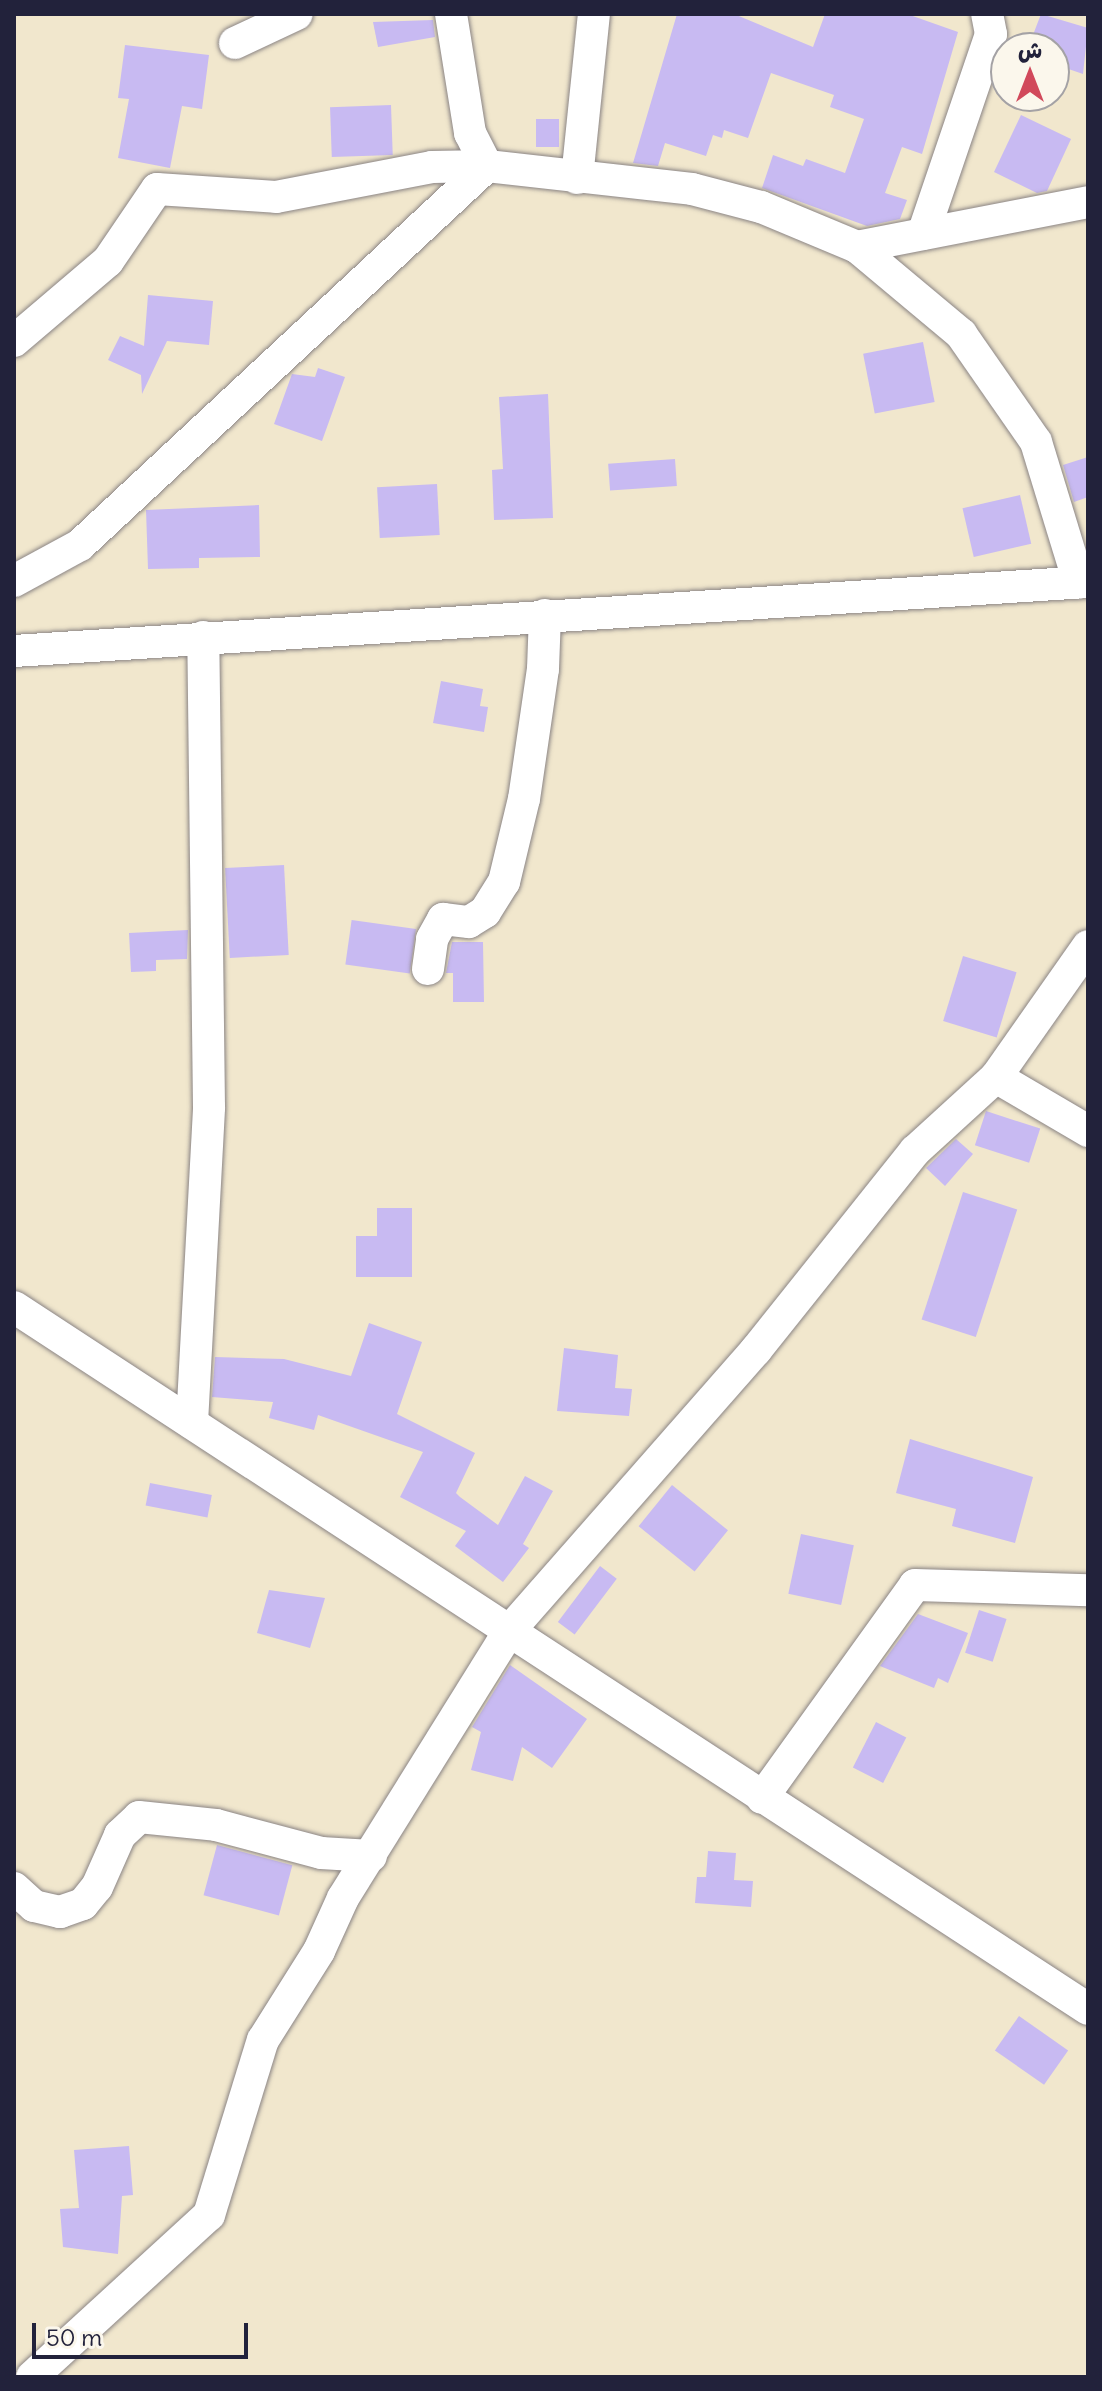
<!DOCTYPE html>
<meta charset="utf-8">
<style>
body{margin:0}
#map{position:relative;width:1102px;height:2391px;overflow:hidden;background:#f1e7cd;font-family:Delius,"Playpen Sans Arabic",sans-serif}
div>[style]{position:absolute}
.building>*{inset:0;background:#c8baf2;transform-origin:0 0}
.roads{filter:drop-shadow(0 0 2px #8a8484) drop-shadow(0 0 2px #8a8484)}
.minor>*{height:32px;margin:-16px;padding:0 16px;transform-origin:16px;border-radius:16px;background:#fff}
span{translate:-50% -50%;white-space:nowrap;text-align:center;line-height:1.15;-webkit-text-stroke:7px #fbf7ec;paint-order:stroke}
.frame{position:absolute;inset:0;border:16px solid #22223b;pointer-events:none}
.north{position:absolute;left:990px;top:32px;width:80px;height:80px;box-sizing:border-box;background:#fbf7ec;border:2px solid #a4a2a5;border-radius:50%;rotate:0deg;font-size:22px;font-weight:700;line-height:32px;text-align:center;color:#22223b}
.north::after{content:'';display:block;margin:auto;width:28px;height:36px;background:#d1495b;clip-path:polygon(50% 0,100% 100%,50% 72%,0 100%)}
.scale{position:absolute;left:32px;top:2323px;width:216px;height:36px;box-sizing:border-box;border:4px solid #22223b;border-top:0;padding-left:10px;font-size:24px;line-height:28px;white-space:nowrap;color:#22223b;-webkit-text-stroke:6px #fbf7ec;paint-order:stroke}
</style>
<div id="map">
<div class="building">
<div style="clip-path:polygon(677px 14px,734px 14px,813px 47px,825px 14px,907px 14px,958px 32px,922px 154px,902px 147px,885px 193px,907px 200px,900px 219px,867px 226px,762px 188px,773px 155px,803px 166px,806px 159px,845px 173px,864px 119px,830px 107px,834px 95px,771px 73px,748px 138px,724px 130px,722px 138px,713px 135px,706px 156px,665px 143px,658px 166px,633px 163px)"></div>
<div style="clip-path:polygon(1041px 14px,1088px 28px,1083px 74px,1054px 64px,1054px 48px,1028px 48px)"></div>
<div style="clip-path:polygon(433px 20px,435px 37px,378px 47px,373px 22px)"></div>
<div style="clip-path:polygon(125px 45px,209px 55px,202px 109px,182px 106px,170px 168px,118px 158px,129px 99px,118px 98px)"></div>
<div style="left:391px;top:105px;width:50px;height:61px;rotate:88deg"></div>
<div style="clip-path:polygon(1021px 115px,1071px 139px,1047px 191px,1037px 193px,994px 172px)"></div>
<div style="left:536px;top:119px;width:23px;height:28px"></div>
<div style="clip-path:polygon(148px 295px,213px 301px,209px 345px,167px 341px,142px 394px,141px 375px,108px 360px,120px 336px,144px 346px)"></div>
<div style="left:923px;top:342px;width:61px;height:61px;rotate:79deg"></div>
<div style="clip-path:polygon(318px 368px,345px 377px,322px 441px,274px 424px,292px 374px,315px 377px)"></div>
<div style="clip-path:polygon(548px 394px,553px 518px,494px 520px,492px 470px,503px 469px,499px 397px)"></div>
<div style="clip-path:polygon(1088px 457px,1088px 497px,1074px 502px,1063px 465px)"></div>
<div style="left:675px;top:459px;width:27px;height:67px;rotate:86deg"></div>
<div style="left:437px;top:484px;width:51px;height:60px;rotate:87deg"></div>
<div style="left:1020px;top:495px;width:50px;height:59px;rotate:77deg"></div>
<div style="clip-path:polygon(259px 505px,260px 557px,199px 558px,199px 568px,148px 569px,146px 510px)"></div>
<div style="clip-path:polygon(441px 681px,483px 689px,480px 706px,488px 707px,484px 732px,433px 723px)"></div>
<div style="left:284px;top:865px;width:90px;height:59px;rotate:87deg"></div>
<div style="left:416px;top:929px;width:45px;height:65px;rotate:98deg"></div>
<div style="clip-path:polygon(188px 930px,187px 959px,156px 960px,156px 971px,131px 972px,129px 933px)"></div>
<div style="clip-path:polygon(452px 942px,483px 942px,484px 1002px,453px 1002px,453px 973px,446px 973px)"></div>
<div style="left:963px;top:956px;width:56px;height:68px;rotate:17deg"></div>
<div style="left:986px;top:1111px;width:57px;height:36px;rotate:18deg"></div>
<div style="clip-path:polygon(956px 1139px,973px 1154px,945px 1186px,926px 1168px)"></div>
<div style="left:963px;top:1192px;width:57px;height:134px;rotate:18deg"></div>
<div style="clip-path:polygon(377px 1208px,412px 1208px,412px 1277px,356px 1277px,356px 1236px,377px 1236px)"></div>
<div style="clip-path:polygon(369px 1323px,422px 1342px,397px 1414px,475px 1453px,456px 1493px,460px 1497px,498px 1525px,525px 1476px,553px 1491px,523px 1544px,529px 1548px,503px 1582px,455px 1546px,466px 1531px,400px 1497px,423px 1452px,318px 1415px,314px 1430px,269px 1418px,273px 1402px,212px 1397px,215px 1357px,284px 1359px,351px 1376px)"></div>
<div style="clip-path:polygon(564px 1348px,618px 1355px,615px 1388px,632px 1389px,629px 1416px,557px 1411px)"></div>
<div style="clip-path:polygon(910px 1439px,1033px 1477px,1015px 1543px,952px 1526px,956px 1509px,896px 1493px)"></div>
<div style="left:150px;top:1483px;width:63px;height:23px;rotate:11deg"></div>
<div style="left:672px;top:1485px;width:72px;height:53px;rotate:39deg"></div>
<div style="left:801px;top:1534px;width:54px;height:61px;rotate:12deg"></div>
<div style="left:600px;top:1566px;width:21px;height:70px;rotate:37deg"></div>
<div style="clip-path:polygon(269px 1590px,325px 1598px,310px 1648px,257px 1633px)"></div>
<div style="left:979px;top:1610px;width:29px;height:45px;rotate:18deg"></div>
<div style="clip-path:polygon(918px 1614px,968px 1633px,948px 1683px,938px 1678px,934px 1688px,880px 1666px)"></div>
<div style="clip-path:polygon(510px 1665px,587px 1719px,552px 1768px,522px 1747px,513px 1781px,471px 1770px,481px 1732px,472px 1727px)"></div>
<div style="left:876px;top:1722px;width:34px;height:51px;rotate:27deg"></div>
<div style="left:217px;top:1845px;width:78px;height:52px;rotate:15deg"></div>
<div style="clip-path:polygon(708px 1851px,736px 1853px,734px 1880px,753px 1881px,751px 1907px,695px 1903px,697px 1877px,706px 1877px)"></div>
<div style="left:1019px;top:2016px;width:60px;height:42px;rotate:35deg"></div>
<div style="clip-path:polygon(129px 2146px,133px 2195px,122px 2196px,118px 2254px,63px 2247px,60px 2209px,79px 2208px,74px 2150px)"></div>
</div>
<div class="roads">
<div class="minor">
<div style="left:451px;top:14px;width:121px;rotate:80.9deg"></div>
<div style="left:470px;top:133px;width:37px;rotate:63deg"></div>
<div style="left:235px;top:43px;width:68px;rotate:-25.1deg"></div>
<div style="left:577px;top:178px;width:165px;rotate:-84.1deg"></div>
<div style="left:923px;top:234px;width:211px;rotate:-71.2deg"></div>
<div style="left:991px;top:34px;width:20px;rotate:-101deg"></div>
<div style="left:857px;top:247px;width:235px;rotate:-11deg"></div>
<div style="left:14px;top:341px;width:123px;rotate:-40.4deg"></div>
<div style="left:108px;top:261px;width:87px;rotate:-55.8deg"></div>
<div style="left:157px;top:189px;width:119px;rotate:3.8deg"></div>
<div style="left:276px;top:197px;width:159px;rotate:-10.9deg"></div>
<div style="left:432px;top:167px;width:55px;rotate:-1deg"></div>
<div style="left:487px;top:166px;width:206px;rotate:6.4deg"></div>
<div style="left:692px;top:189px;width:71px;rotate:14.6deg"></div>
<div style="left:761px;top:207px;width:104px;rotate:22.6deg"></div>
<div style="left:857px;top:247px;width:136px;rotate:39.9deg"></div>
<div style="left:961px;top:334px;width:131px;rotate:55.2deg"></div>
<div style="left:1036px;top:442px;width:147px;rotate:73deg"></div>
<div style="left:14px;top:581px;width:75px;rotate:-28.6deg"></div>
<div style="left:80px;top:545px;width:556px;rotate:-42.96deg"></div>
<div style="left:14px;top:651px;width:1076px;rotate:-3.68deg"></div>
<div style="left:428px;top:969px;width:30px;rotate:-82deg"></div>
<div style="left:432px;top:939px;width:23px;rotate:-61deg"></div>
<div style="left:443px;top:919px;width:26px;rotate:7deg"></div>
<div style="left:469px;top:922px;width:19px;rotate:-32deg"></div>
<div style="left:485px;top:912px;width:36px;rotate:-58deg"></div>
<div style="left:504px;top:882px;width:85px;rotate:-76.5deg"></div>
<div style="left:524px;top:799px;width:131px;rotate:-81.7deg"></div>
<div style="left:543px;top:669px;width:54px;rotate:-87.9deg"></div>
<div style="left:996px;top:1077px;width:107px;rotate:30.4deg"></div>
<div style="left:14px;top:1307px;width:1283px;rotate:33.17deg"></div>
<div style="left:192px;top:1423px;width:316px;rotate:-86.9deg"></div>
<div style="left:209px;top:1107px;width:470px;rotate:-90.7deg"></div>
<div style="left:762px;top:1798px;width:262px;rotate:-54.3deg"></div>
<div style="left:915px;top:1585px;width:173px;rotate:1.7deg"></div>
<div style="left:14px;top:1888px;width:27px;rotate:42deg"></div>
<div style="left:34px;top:1906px;width:27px;rotate:13deg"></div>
<div style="left:60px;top:1912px;width:24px;rotate:-19deg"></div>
<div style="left:83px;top:1904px;width:22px;rotate:-51deg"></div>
<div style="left:97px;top:1887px;width:57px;rotate:-66.1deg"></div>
<div style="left:120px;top:1835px;width:26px;rotate:-43deg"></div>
<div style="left:139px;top:1817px;width:77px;rotate:5.9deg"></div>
<div style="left:216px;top:1825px;width:109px;rotate:14.9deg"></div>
<div style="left:321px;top:1853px;width:50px;rotate:3.4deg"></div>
<div style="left:32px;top:2377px;width:240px;rotate:-42.5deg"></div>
<div style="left:209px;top:2215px;width:183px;rotate:-72.9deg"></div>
<div style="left:263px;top:2040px;width:105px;rotate:-57.8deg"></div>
<div style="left:319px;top:1951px;width:58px;rotate:-65.6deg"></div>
<div style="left:343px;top:1898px;width:316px;rotate:-58.1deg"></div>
<div style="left:510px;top:1630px;width:373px;rotate:-48.7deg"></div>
<div style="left:756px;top:1350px;width:255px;rotate:-51.4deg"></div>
<div style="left:915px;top:1151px;width:110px;rotate:-42.4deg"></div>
<div style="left:996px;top:1077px;width:160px;rotate:-54.9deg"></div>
</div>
</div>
<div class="frame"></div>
<div class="north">ش</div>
<div class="scale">50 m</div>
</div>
